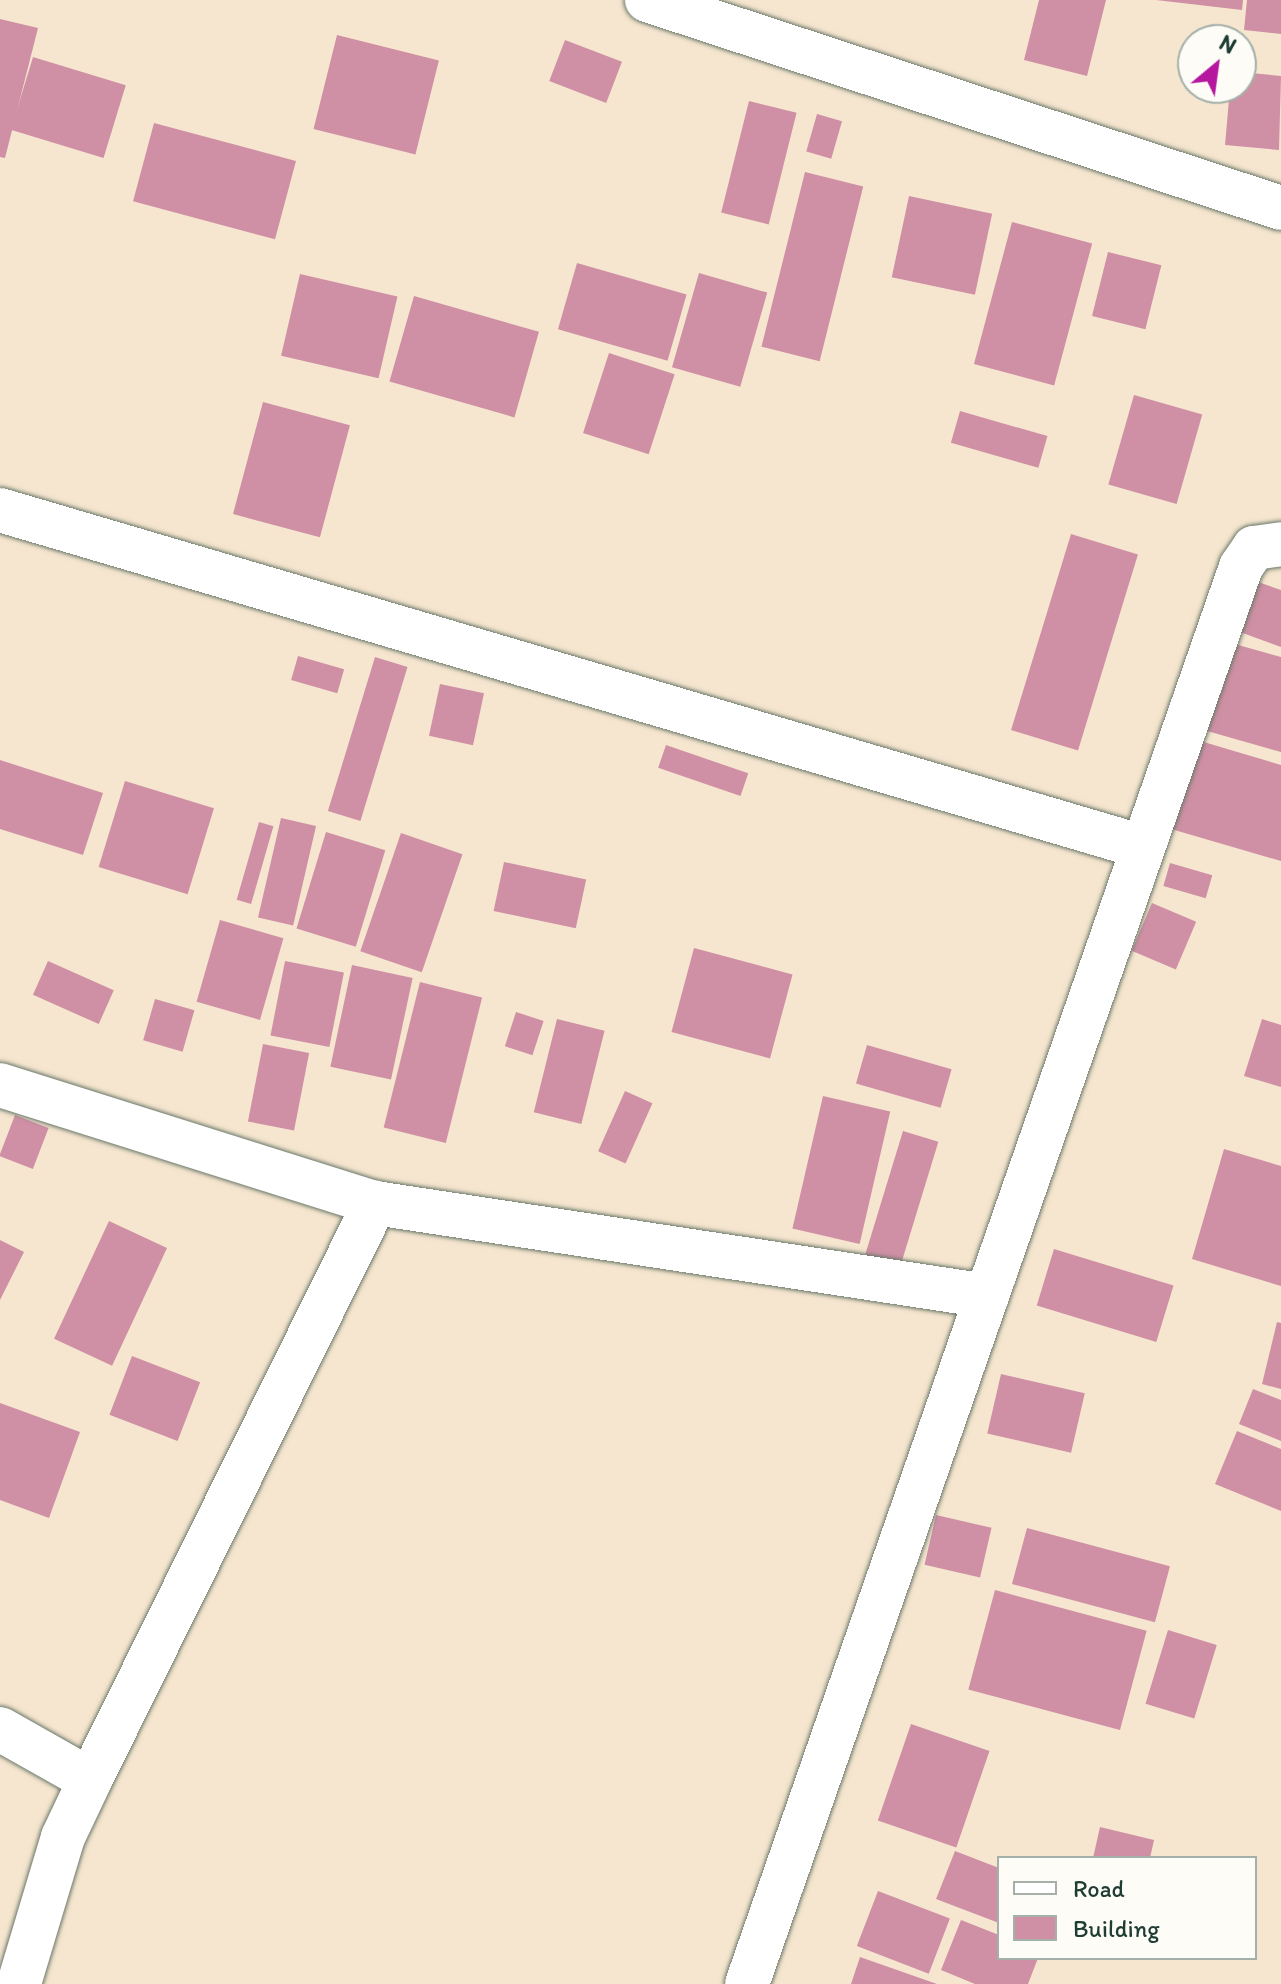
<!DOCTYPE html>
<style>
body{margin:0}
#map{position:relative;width:1281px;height:1984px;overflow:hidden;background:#f6e6cf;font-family:Itim,sans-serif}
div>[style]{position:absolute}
.building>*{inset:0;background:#cf90a5;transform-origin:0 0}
.roads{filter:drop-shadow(0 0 2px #6a786a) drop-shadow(0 0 2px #6a786a)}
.minor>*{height:44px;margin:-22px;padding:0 22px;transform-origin:22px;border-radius:22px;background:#fff}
span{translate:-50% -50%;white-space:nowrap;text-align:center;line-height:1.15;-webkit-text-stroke:8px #fdfcf7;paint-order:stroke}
.legend{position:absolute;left:997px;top:1856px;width:260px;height:104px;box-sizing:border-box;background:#fdfcf7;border:2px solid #a4b0a9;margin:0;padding:10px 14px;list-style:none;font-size:24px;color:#1f3d34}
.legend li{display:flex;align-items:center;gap:16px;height:40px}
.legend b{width:40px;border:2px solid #a4b0a9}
.north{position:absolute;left:1177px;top:24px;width:80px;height:80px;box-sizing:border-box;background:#fdfcf7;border:2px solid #a4b0a9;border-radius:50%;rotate:29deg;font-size:22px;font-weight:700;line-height:32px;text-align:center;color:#1f3d34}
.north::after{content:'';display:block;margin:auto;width:28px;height:36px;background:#b5179e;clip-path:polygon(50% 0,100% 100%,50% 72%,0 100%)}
</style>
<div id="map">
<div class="building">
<div style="clip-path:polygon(1039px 0,1106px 0,1087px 76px,1024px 60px)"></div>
<div style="clip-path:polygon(1156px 0,1243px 0,1242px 10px)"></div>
<div style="clip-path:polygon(1247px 0,1281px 0,1281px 34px,1244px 30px)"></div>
<div style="clip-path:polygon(0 19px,38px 28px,5px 158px,0 157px)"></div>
<div style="left:337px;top:35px;width:105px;height:97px;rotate:14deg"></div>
<div style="left:565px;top:40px;width:61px;height:44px;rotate:21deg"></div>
<div style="left:33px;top:57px;width:97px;height:76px;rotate:17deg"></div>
<div style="clip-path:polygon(1241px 72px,1281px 76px,1279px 150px,1225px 145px,1230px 88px,1241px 88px)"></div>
<div style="left:749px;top:101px;width:49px;height:115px;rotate:14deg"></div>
<div style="left:817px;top:114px;width:26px;height:39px;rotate:16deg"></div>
<div style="left:154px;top:123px;width:147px;height:81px;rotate:15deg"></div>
<div style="left:805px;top:172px;width:60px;height:180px;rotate:14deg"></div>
<div style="left:909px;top:196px;width:85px;height:83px;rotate:12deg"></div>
<div style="left:1012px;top:222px;width:83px;height:147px;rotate:15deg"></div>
<div style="left:1108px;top:252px;width:55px;height:66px;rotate:14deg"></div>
<div style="left:577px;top:263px;width:114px;height:69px;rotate:16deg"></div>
<div style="left:699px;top:273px;width:71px;height:98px;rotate:16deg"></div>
<div style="left:300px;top:274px;width:100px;height:84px;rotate:13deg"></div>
<div style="left:414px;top:296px;width:130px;height:89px;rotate:16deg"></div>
<div style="left:609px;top:353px;width:69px;height:84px;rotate:18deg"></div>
<div style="left:1134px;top:395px;width:71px;height:93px;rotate:16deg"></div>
<div style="left:263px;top:402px;width:90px;height:116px;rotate:15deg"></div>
<div style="left:960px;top:411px;width:91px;height:33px;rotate:16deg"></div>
<div style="left:1071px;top:534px;width:70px;height:205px;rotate:17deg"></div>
<div style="clip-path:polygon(1258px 582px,1281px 590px,1281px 647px,1240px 632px)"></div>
<div style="clip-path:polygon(1224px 641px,1281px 657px,1281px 752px,1200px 729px)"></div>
<div style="left:298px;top:656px;width:48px;height:25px;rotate:16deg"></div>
<div style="left:375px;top:657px;width:34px;height:161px;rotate:17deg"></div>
<div style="left:440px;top:684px;width:45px;height:53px;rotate:12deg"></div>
<div style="clip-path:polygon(1197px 740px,1281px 765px,1281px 861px,1171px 829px)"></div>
<div style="left:666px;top:745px;width:87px;height:24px;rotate:19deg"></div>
<div style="clip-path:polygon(0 760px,103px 793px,83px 855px,0 829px)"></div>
<div style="left:125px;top:781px;width:93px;height:90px;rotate:17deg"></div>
<div style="left:281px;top:818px;width:36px;height:102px;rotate:13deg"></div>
<div style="left:259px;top:822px;width:15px;height:81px;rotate:16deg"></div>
<div style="left:326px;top:832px;width:62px;height:101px;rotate:17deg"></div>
<div style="left:401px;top:833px;width:65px;height:125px;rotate:19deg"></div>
<div style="left:504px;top:862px;width:84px;height:50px;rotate:12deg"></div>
<div style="left:1170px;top:863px;width:44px;height:24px;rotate:16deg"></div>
<div style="left:1152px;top:903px;width:48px;height:52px;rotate:23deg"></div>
<div style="left:220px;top:920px;width:66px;height:85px;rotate:16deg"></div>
<div style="left:694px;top:948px;width:102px;height:87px;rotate:15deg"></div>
<div style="left:48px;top:961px;width:72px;height:37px;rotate:24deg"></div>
<div style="left:285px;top:961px;width:60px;height:76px;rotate:11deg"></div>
<div style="left:352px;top:965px;width:62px;height:104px;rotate:12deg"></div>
<div style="left:420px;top:982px;width:64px;height:150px;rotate:14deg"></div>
<div style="left:155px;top:999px;width:41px;height:43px;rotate:16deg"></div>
<div style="left:516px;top:1012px;width:29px;height:36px;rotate:18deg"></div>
<div style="left:557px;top:1019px;width:49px;height:96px;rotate:14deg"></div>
<div style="clip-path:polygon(1262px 1019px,1281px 1025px,1281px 1087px,1244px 1076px)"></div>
<div style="left:263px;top:1044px;width:47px;height:79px;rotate:11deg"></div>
<div style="left:867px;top:1045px;width:88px;height:40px;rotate:16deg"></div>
<div style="left:625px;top:1091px;width:30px;height:66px;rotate:24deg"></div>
<div style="left:823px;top:1096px;width:69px;height:136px;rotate:13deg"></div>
<div style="left:15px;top:1115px;width:36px;height:44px;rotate:21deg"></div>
<div style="left:903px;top:1131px;width:37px;height:145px;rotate:17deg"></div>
<div style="clip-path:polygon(1224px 1149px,1281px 1166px,1281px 1286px,1192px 1259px)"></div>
<div style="left:109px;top:1221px;width:64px;height:130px;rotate:25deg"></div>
<div style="clip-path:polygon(0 1240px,24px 1252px,0 1300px)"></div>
<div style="left:1054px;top:1249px;width:125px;height:59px;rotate:17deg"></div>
<div style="clip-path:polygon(1277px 1322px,1281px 1323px,1281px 1389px,1262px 1384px)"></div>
<div style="left:132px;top:1356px;width:73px;height:63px;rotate:21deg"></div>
<div style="left:1001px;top:1374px;width:86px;height:61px;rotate:13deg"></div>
<div style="clip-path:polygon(1253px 1389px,1281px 1400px,1281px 1441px,1239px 1424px)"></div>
<div style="clip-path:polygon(0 1403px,80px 1432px,49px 1518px,0 1500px)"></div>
<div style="clip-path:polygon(1237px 1431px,1281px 1449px,1281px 1511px,1215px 1484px)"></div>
<div style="left:936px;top:1515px;width:57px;height:51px;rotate:13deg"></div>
<div style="left:1027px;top:1528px;width:148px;height:58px;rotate:15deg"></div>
<div style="left:995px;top:1590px;width:157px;height:103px;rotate:15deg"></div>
<div style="left:1168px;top:1630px;width:51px;height:77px;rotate:17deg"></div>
<div style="left:911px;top:1724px;width:83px;height:102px;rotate:19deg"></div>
<div style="clip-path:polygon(1100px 1827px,1154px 1840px,1150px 1858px,1093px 1858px)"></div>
<div style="clip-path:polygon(955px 1851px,999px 1868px,999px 1923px,936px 1899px)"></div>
<div style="left:878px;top:1891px;width:77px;height:59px;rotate:21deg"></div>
<div style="clip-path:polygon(961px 1920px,999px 1935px,999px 1958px,1038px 1958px,1028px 1984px,975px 1984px,941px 1970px)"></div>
<div style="clip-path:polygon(860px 1957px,937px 1984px,851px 1984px)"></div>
</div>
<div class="roads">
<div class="minor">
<div style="left:647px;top:0;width:667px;rotate:18.16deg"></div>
<div style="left:0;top:510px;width:1192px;rotate:16.43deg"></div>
<div style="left:0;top:1085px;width:393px;rotate:17.5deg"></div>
<div style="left:375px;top:1203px;width:619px;rotate:8.64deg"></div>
<div style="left:0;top:1729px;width:103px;rotate:29.5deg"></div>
<div style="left:90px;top:1780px;width:63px;rotate:115.3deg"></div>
<div style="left:63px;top:1837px;width:153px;rotate:106.7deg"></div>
<div style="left:90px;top:1780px;width:644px;rotate:-63.71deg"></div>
<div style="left:747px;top:1984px;width:1501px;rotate:-70.78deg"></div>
<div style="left:1241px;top:567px;width:23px;rotate:-56deg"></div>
<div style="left:1254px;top:548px;width:27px;rotate:-8deg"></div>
</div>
</div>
<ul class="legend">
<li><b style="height:10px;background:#fff"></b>Road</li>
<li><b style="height:22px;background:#cf90a5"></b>Building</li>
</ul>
<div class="north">N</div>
</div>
